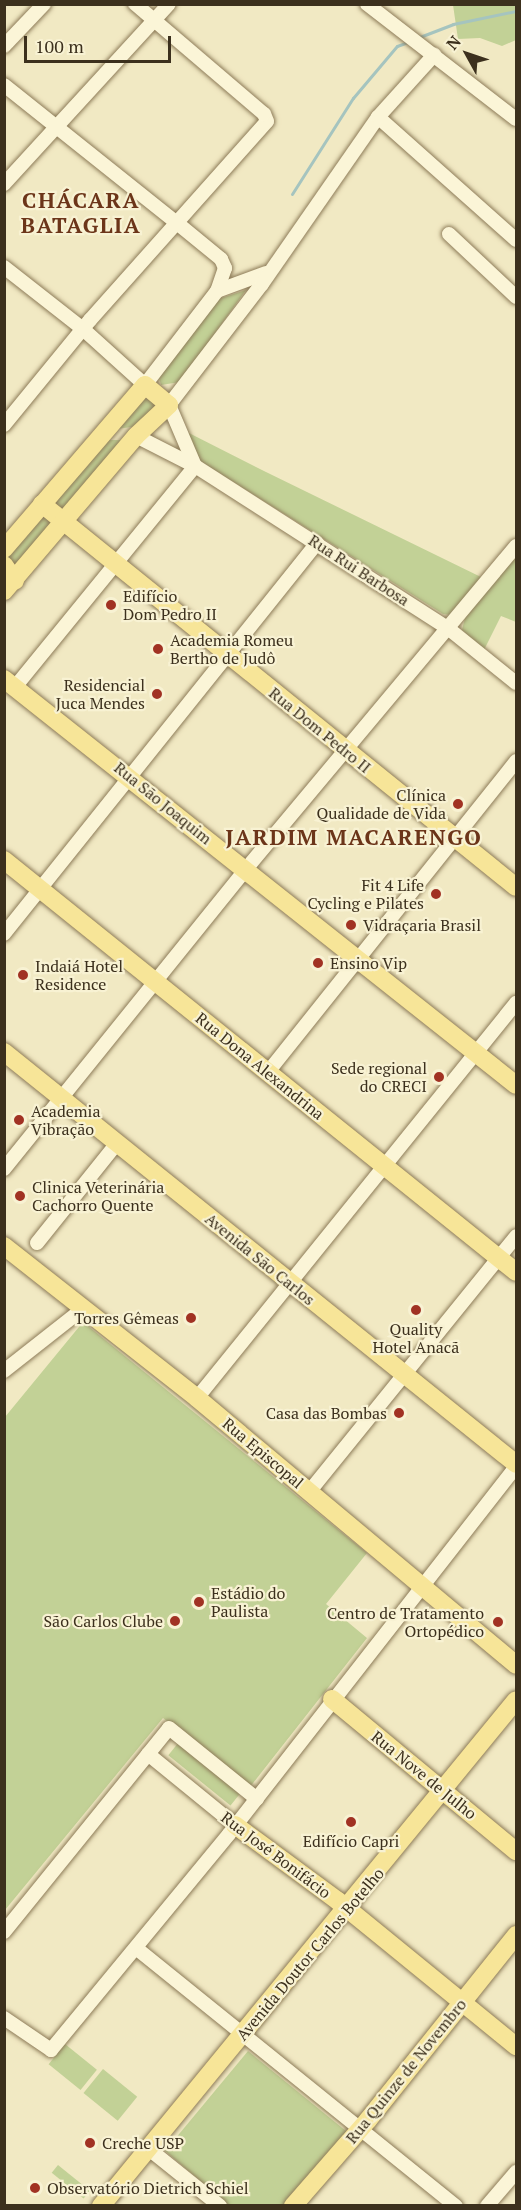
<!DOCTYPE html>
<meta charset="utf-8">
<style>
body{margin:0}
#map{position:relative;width:521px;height:2210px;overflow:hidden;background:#f1e9c3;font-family:"PT Serif",serif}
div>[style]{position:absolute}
.green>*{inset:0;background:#c2d196;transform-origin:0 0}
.stream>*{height:3px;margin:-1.5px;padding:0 1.5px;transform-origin:1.5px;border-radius:1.5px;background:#a5c4bf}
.roads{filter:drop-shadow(0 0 2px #8d7b58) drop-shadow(0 0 2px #8d7b58)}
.minor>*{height:14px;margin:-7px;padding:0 7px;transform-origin:7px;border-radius:7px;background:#fbf5d7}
.major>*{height:18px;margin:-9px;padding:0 9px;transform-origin:9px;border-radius:9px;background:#f7e598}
.dots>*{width:16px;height:16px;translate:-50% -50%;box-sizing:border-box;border:3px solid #f8f2d3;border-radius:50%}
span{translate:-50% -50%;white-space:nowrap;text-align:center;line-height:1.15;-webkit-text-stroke:4.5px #f8f2d3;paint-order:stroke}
.street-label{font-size:16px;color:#3c301d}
.poi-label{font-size:16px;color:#3c301d}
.left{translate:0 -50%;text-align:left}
.right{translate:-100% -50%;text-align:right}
.district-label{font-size:22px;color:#6c3519;font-weight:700;letter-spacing:1.5px}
.frame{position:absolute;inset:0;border:6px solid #3c301d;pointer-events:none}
.north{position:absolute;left:437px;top:24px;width:60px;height:60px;-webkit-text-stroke:4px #f8f2d3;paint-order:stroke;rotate:310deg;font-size:16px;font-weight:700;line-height:24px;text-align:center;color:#3c301d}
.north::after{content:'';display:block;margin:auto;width:21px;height:27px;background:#3c301d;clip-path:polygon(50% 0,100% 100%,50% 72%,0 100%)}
.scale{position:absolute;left:24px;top:36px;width:147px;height:27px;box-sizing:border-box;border:3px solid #3c301d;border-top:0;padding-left:8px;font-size:18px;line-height:21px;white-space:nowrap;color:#3c301d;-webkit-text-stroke:4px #f8f2d3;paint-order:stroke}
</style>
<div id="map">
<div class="green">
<div style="clip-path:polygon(453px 5px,516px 5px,516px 40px,502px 46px,480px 38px,458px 39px)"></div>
<div style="clip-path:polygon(246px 290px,180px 382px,161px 385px,159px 378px,215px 300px)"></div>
<div style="clip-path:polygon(144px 395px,157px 404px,138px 426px,117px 429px)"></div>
<div style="clip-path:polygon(183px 430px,266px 472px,483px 578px,451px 615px,443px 614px,197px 459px)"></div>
<div style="clip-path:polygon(109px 440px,122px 440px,64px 509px,59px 509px,54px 501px)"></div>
<div style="clip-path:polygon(43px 515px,53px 521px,16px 569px,5px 560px)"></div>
<div style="clip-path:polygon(516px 551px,516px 622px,501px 616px,484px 650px,462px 630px,466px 614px)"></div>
<div style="clip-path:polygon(83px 1322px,367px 1553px,326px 1604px,367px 1638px,250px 1787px,163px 1718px,5px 1910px,5px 1417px)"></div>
<div style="left:179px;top:1742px;width:80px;height:17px;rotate:39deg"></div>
<div style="left:65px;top:2044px;width:41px;height:26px;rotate:39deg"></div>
<div style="clip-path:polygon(248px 2051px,346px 2131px,346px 2140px,290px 2205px,229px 2205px,165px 2151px)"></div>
<div style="left:103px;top:2069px;width:44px;height:31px;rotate:39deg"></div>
<div style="left:58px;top:2165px;width:41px;height:10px;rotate:39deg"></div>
</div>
<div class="stream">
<div style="left:417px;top:38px;width:39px;rotate:-21deg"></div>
<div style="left:453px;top:24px;width:64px;rotate:-11.7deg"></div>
<div style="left:292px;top:194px;width:114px;rotate:-57.6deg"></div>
<div style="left:353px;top:98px;width:68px;rotate:-49.8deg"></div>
<div style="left:397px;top:46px;width:12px;rotate:-20deg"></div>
</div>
<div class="roads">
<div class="minor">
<div style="left:367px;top:4px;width:188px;rotate:37.7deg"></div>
<div style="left:4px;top:46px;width:58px;rotate:-46.4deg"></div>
<div style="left:4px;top:85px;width:221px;rotate:38.6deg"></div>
<div style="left:177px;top:223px;width:57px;rotate:39.3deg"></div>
<div style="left:221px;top:259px;width:10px;rotate:66deg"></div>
<div style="left:225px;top:268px;width:24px;rotate:109deg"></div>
<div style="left:217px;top:291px;width:118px;rotate:127.5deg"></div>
<div style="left:145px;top:385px;width:84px;rotate:-137.9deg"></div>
<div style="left:83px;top:329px;width:100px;rotate:-141.9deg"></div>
<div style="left:378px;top:117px;width:185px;rotate:41.7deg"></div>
<div style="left:4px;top:184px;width:244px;rotate:-47.5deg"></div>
<div style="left:449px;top:234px;width:92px;rotate:43.2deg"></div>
<div style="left:217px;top:291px;width:52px;rotate:-20.2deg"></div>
<div style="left:4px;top:425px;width:136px;rotate:-50.7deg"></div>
<div style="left:90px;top:320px;width:266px;rotate:-48.3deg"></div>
<div style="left:267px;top:121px;width:8px;rotate:-113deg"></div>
<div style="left:264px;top:114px;width:170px;rotate:-139.5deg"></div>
<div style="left:136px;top:436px;width:66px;rotate:27deg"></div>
<div style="left:195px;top:466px;width:302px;rotate:32.7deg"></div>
<div style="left:449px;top:629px;width:86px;rotate:38.9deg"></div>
<div style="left:195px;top:466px;width:66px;rotate:-113.1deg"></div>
<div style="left:169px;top:405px;width:153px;rotate:-52.5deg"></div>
<div style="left:262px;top:284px;width:203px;rotate:-55.2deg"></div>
<div style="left:378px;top:117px;width:84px;rotate:-47.9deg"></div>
<div style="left:15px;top:687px;width:285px;rotate:-50.8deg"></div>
<div style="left:4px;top:934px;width:501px;rotate:-51.32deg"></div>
<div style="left:268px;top:1072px;width:398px;rotate:-51.4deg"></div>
<div style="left:4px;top:1169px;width:385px;rotate:-51.1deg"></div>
<div style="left:246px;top:869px;width:421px;rotate:-50.1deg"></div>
<div style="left:37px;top:1243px;width:129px;rotate:-51.3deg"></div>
<div style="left:4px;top:1371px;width:102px;rotate:-38.2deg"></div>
<div style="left:197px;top:1398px;width:508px;rotate:-51.08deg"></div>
<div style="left:309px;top:1492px;width:329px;rotate:-51deg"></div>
<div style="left:148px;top:1754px;width:112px;rotate:39.2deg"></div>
<div style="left:4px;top:1932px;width:262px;rotate:-51deg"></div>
<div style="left:169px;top:1728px;width:113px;rotate:38.9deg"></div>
<div style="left:136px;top:1948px;width:411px;rotate:38.9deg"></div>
<div style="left:4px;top:2018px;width:57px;rotate:34.2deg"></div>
<div style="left:51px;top:2050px;width:280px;rotate:-50.5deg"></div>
<div style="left:229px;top:1834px;width:467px;rotate:-52deg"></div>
<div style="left:149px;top:2149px;width:91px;rotate:38.8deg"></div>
<div style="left:487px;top:2206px;width:45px;rotate:-49.5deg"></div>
</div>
<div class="major">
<div style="left:42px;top:504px;width:609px;rotate:38.94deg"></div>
<div style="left:4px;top:549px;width:216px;rotate:-49.3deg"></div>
<div style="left:145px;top:385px;width:31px;rotate:40deg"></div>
<div style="left:169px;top:405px;width:45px;rotate:136.8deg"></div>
<div style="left:136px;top:436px;width:204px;rotate:130.4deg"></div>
<div style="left:4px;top:565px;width:19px;rotate:55deg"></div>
<div style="left:4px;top:679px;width:653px;rotate:38.41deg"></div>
<div style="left:4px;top:860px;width:657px;rotate:38.82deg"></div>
<div style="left:4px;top:1052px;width:657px;rotate:38.82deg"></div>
<div style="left:4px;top:1246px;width:246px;rotate:38.2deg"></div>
<div style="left:197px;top:1398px;width:416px;rotate:39.9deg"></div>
<div style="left:332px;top:1699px;width:239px;rotate:39.6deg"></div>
<div style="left:235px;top:1825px;width:128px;rotate:36.4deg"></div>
<div style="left:338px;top:1901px;width:230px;rotate:39.2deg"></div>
<div style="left:101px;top:2206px;width:654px;rotate:-50.64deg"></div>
<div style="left:293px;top:2206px;width:114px;rotate:-48.9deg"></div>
<div style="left:368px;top:2120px;width:237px;rotate:-51.3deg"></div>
</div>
</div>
<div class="dots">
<div style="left:111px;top:605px;background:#a13223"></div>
<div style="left:158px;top:649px;background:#a13223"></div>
<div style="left:157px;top:694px;background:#a13223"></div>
<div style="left:458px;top:804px;background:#a13223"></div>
<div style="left:436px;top:894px;background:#a13223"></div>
<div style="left:351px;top:925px;background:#a13223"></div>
<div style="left:318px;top:963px;background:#a13223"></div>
<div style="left:23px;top:975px;background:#a13223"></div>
<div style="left:439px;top:1077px;background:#a13223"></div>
<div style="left:19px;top:1120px;background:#a13223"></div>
<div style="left:20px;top:1196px;background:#a13223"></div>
<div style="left:416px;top:1310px;background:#a13223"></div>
<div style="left:191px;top:1318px;background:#a13223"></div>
<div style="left:399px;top:1413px;background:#a13223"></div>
<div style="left:199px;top:1602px;background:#a13223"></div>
<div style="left:175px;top:1621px;background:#a13223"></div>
<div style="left:498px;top:1622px;background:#a13223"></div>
<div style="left:351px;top:1822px;background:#a13223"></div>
<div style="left:90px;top:2143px;background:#a13223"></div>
<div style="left:35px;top:2188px;background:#a13223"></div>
</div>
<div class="street-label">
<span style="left:359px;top:570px;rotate:33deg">Rua Rui Barbosa</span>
<span style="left:320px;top:730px;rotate:39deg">Rua Dom Pedro II</span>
<span style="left:163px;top:803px;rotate:39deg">Rua São Joaquim</span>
<span style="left:260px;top:1066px;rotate:39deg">Rua Dona Alexandrina</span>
<span style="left:260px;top:1259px;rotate:39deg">Avenida São Carlos</span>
<span style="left:263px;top:1453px;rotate:40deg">Rua Episcopal</span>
<span style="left:424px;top:1775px;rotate:39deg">Rua Nove de Julho</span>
<span style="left:276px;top:1855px;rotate:37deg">Rua José Bonifácio</span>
<span style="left:310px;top:1954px;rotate:-50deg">Avenida Doutor Carlos Botelho</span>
<span style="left:406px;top:2071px;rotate:-51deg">Rua Quinze de Novembro</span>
</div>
<div class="poi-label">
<span class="left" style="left:123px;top:605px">Edifício<br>Dom Pedro II</span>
<span class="left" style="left:170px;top:649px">Academia Romeu<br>Bertho de Judô</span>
<span class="right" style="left:145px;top:694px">Residencial<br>Juca Mendes</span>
<span class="right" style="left:446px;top:804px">Clínica<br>Qualidade de Vida</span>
<span class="right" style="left:424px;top:894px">Fit 4 Life<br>Cycling e Pilates</span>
<span class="left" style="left:363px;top:925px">Vidraçaria Brasil</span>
<span class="left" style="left:330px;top:963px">Ensino Vip</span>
<span class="left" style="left:35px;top:975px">Indaiá Hotel<br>Residence</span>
<span class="right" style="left:427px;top:1077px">Sede regional<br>do CRECI</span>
<span class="left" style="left:31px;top:1120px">Academia<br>Vibração</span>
<span class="left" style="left:32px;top:1196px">Clinica Veterinária<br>Cachorro Quente</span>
<span class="right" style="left:179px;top:1318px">Torres Gêmeas</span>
<span style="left:416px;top:1338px">Quality<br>Hotel Anacã</span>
<span class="right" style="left:387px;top:1413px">Casa das Bombas</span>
<span class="left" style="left:211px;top:1602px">Estádio do<br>Paulista</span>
<span class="right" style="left:484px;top:1622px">Centro de Tratamento<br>Ortopédico</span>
<span class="right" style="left:163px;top:1621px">São Carlos Clube</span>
<span style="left:351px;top:1841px">Edifício Capri</span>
<span class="left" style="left:102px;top:2143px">Creche USP</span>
<span class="left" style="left:47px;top:2188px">Observatório Dietrich Schiel</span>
</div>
<div class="district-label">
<span style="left:81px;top:212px">CHÁCARA<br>BATAGLIA</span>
<span style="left:354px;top:837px">JARDIM MACARENGO</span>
</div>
<div class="frame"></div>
<div class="north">N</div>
<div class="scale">100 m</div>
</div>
